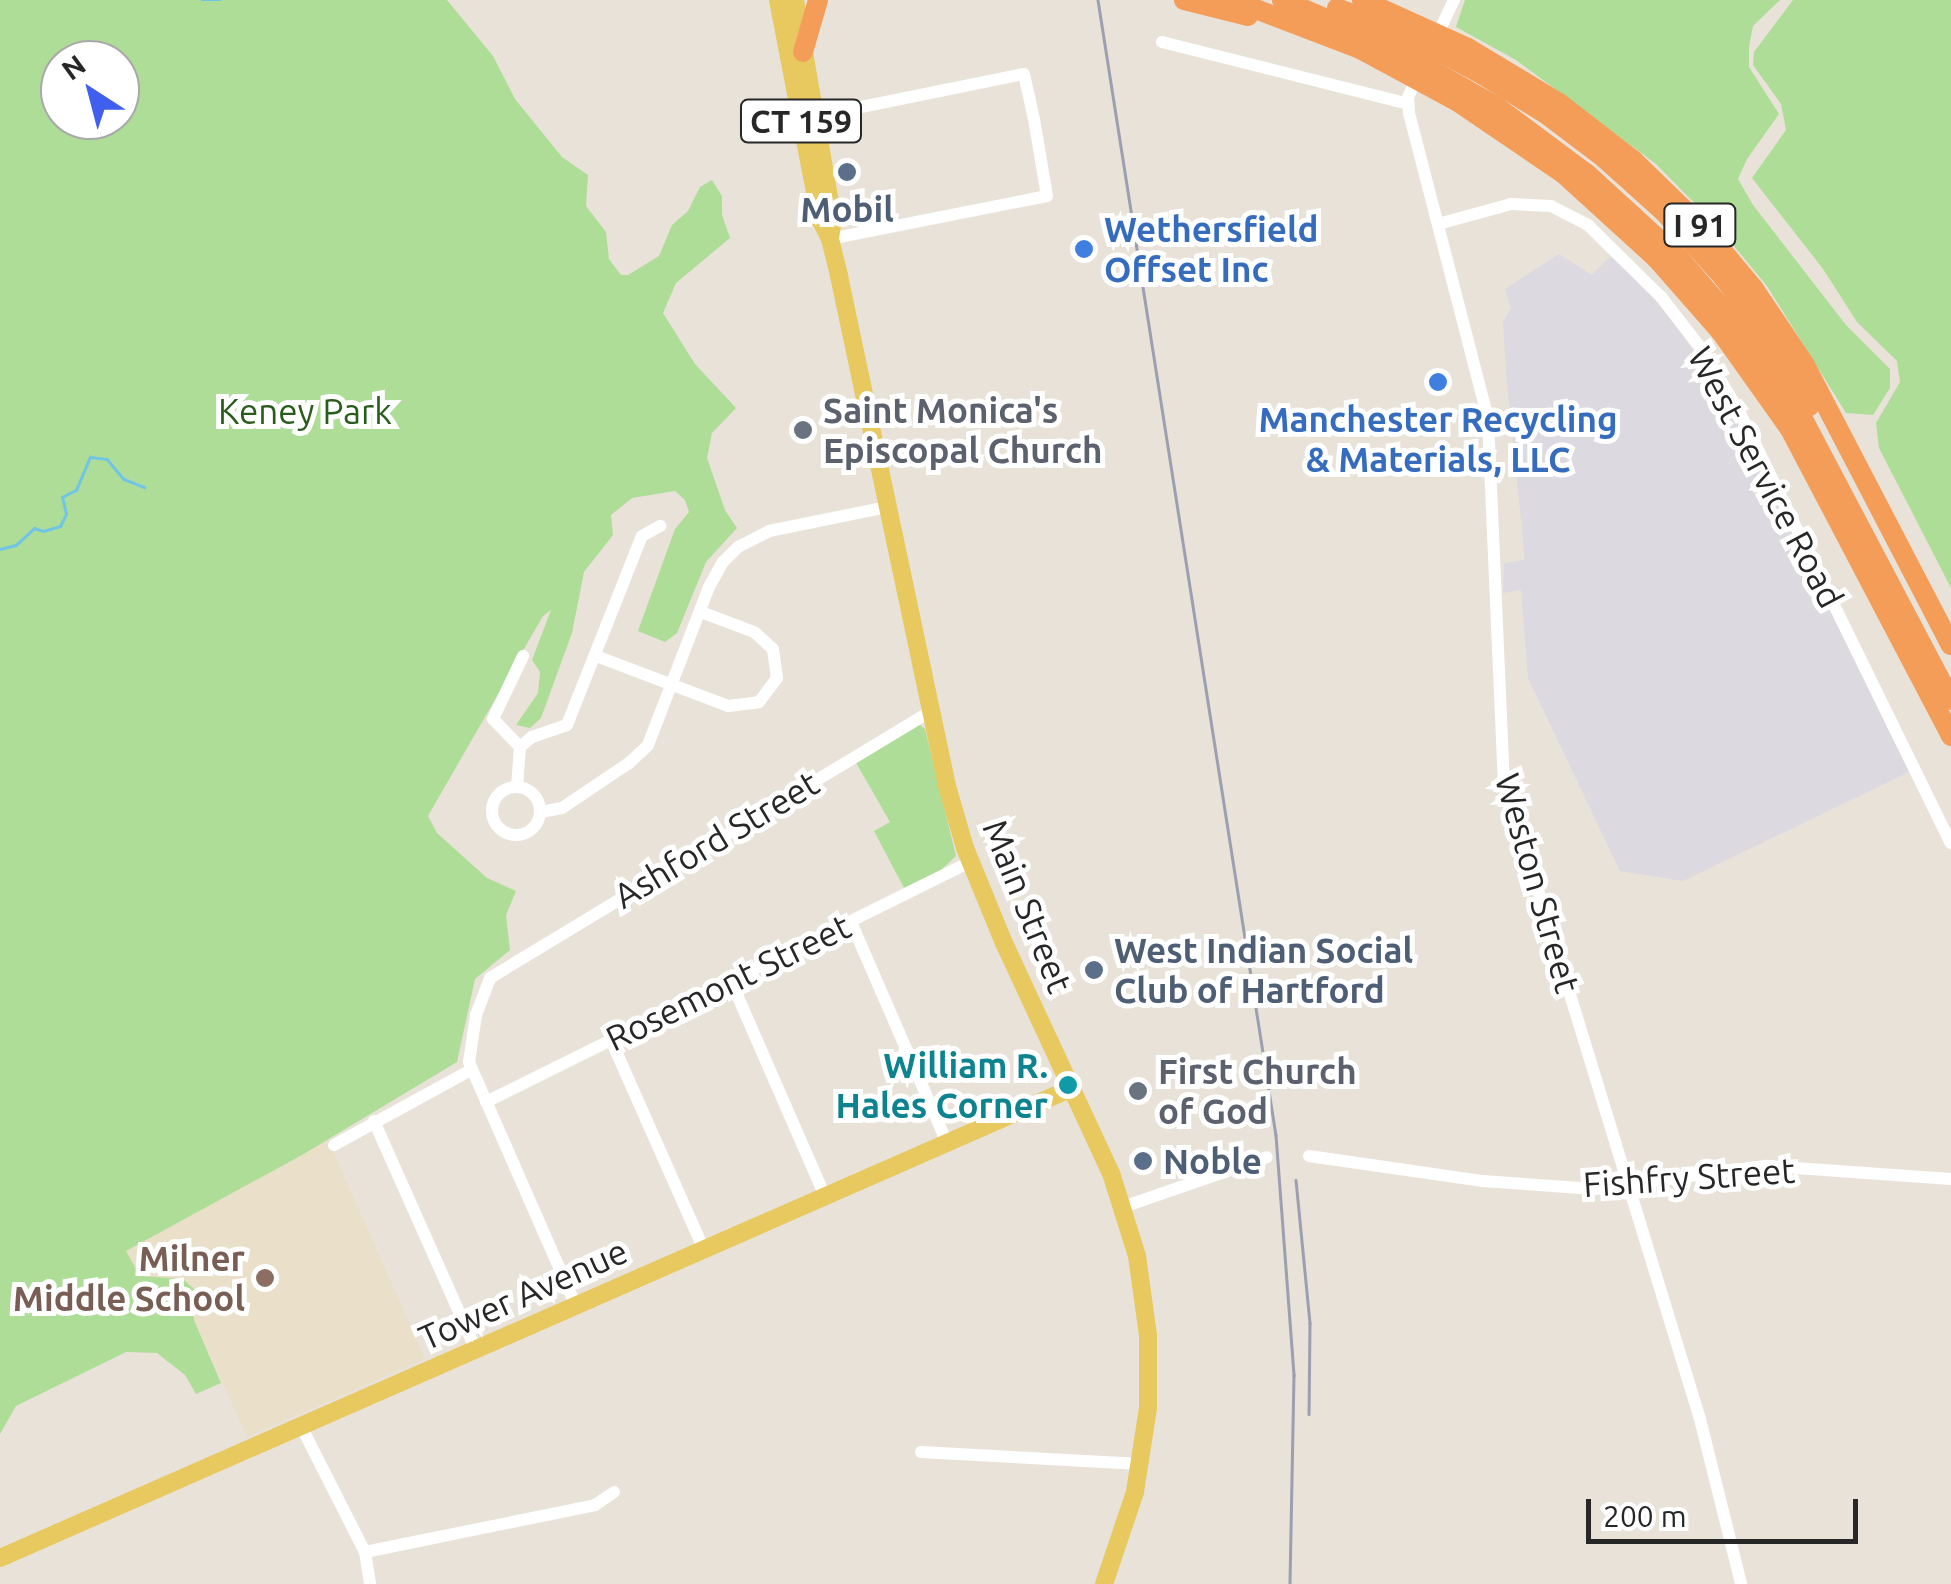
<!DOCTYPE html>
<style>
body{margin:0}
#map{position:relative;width:1951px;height:1584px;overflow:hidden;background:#e9e2d9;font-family:Ubuntu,sans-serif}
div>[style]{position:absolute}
.industrial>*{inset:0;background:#dcd9e1}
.education>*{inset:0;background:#eadfc8}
.green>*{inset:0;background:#aedd98}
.stream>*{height:2.5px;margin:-1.25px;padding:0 1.25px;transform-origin:1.25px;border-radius:1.25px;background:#70c5e6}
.minor>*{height:12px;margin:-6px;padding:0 6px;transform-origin:6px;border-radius:6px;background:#fff}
.minor>.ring{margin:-6px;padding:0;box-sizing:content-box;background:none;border:12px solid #fff;border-radius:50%}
.major>*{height:18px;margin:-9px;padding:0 9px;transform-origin:9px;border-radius:9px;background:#e7c95f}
.highway>*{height:20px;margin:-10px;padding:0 10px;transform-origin:10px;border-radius:10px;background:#f49d59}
.rail>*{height:2.5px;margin:-1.25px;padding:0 1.25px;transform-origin:1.25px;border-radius:1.25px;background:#9c9fb0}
.dots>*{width:28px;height:28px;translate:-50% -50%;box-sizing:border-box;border:5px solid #fff;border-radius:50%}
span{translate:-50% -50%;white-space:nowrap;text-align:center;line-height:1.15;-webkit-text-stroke:10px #fff;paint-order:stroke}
.shield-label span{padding:2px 8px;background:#fff;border:2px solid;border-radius:8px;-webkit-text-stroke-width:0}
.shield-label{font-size:32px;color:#272727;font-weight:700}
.service-label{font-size:35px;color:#4e5e75;font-weight:700}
.left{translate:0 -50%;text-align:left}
.shop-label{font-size:35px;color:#366cbe;font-weight:700}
.worship-label{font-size:35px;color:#5b616d;font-weight:700}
.park-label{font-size:35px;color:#2a5d1d}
.street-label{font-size:35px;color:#272727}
.culture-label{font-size:35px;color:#0d838f;font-weight:700}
.right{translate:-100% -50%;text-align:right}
.education-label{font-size:35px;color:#785e54;font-weight:700}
.north{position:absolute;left:40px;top:40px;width:100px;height:100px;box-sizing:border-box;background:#fff;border:2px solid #a9a9a9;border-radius:50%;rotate:324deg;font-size:28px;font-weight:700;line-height:40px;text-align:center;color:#272727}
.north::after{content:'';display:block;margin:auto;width:35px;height:45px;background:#405fee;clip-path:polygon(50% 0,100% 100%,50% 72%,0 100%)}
.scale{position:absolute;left:1586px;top:1499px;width:272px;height:45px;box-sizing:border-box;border:5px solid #272727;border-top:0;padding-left:12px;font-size:30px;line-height:35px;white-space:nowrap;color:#272727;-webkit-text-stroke:8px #fff;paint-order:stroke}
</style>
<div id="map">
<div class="industrial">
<div style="clip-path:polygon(1559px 254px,1592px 275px,1612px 255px,1650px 293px,1713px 376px,1911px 771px,1683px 881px,1620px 871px,1528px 678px,1521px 590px,1503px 593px,1504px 563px,1525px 560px,1506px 372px,1503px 322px,1511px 308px,1505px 289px)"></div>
</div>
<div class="education">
<div style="clip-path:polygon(327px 1137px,425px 1359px,247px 1437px,194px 1319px,170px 1330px,126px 1251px)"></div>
</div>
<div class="green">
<div style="clip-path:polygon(evenodd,0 0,447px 0,493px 56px,515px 99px,562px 157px,588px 175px,586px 206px,606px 232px,609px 259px,621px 275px,628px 275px,659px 256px,672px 225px,688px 211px,700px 187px,712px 180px,722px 196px,722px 215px,730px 238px,676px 283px,663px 313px,695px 364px,736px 408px,712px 433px,707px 458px,725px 510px,737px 528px,706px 562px,677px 633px,665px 642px,638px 631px,675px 529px,689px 512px,685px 500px,675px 491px,632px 498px,611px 515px,613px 535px,584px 572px,572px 633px,541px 718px,530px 728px,516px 725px,538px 693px,540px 672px,532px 660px,551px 610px,543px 616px,428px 816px,437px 833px,487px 878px,516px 891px,506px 915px,510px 950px,475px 979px,457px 1062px,302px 1155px,126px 1251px,140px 1276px,183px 1279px,195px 1290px,194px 1320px,221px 1383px,196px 1394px,185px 1375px,157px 1353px,126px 1352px,16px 1406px,0 1434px,0 0,60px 60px,120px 60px,120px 120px,60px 120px,60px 60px)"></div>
<div style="clip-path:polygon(1465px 0,1780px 0,1753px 26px,1749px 47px,1749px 67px,1779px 114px,1747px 159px,1738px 179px,1753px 205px,1846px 325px,1890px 369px,1890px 388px,1873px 415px,1846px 413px,1767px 286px,1719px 228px,1656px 164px,1516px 60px,1456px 27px)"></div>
<div style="clip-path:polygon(1793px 0,1951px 0,1951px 588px,1879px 448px,1876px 423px,1900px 382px,1897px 361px,1857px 322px,1823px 269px,1752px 178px,1786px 130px,1781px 104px,1753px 65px,1754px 52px)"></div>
<div style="clip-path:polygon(919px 724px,925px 729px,956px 856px,941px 870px,904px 888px,874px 831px,890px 822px,855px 761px)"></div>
</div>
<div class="stream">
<div style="left:202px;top:0;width:18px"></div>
<div style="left:0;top:549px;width:16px;rotate:-14deg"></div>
<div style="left:16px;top:545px;width:25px;rotate:-43deg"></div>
<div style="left:34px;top:528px;width:9px;rotate:18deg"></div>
<div style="left:43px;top:531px;width:18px;rotate:-16deg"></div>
<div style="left:60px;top:526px;width:13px;rotate:-63deg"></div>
<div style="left:66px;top:514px;width:17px;rotate:-103deg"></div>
<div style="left:62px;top:497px;width:16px;rotate:-27deg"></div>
<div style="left:76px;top:490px;width:36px;rotate:-67deg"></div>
<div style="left:90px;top:457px;width:17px;rotate:7deg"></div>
<div style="left:107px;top:459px;width:26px;rotate:50deg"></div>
<div style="left:124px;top:479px;width:22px;rotate:22deg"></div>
</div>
<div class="minor">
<div style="left:1436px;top:38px;width:42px;rotate:-64.7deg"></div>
<div style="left:1162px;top:42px;width:254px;rotate:14.1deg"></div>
<div style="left:1418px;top:74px;width:26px;rotate:113deg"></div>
<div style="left:1408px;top:98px;width:15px;rotate:86deg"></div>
<div style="left:1409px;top:113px;width:316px;rotate:75.5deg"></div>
<div style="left:1488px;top:419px;width:360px;rotate:87.5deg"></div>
<div style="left:1504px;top:779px;width:669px;rotate:72.97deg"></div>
<div style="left:1700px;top:1419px;width:170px;rotate:76deg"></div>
<div style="left:807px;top:118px;width:221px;rotate:-11.5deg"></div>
<div style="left:1024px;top:74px;width:46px;rotate:77.5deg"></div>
<div style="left:1034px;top:119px;width:78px;rotate:80.4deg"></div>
<div style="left:1047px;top:196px;width:221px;rotate:168.8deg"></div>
<div style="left:1438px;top:224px;width:76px;rotate:-15.3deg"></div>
<div style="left:1511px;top:204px;width:40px;rotate:2.9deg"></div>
<div style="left:1551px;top:206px;width:42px;rotate:27.2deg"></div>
<div style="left:1588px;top:225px;width:104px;rotate:44.6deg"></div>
<div style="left:1662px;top:298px;width:67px;rotate:52.3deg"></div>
<div style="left:1703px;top:351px;width:72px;rotate:59.2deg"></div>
<div style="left:1740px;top:413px;width:479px;rotate:63.9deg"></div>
<div style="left:596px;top:656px;width:141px;rotate:20.7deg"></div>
<div style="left:728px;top:706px;width:31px;rotate:-7deg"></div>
<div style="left:759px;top:702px;width:30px;rotate:-53deg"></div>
<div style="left:777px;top:678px;width:29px;rotate:-98deg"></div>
<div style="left:773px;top:649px;width:25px;rotate:-138deg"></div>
<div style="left:754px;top:632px;width:57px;rotate:-159.3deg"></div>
<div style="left:520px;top:747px;width:39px;rotate:-134deg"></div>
<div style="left:493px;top:719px;width:70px;rotate:-64.5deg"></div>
<div class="ring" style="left:492px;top:787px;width:36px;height:36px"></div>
<div style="left:517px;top:787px;width:40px;rotate:-85.7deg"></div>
<div style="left:520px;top:747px;width:16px;rotate:-40deg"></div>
<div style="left:532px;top:737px;width:37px;rotate:-19deg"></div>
<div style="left:567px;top:725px;width:203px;rotate:-68.4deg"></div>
<div style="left:642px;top:536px;width:21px;rotate:-29deg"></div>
<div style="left:541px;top:812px;width:21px;rotate:-11deg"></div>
<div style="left:562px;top:808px;width:81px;rotate:-33.9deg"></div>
<div style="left:629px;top:763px;width:26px;rotate:-43deg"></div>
<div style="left:648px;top:745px;width:169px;rotate:-68.9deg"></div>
<div style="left:709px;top:587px;width:29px;rotate:-61deg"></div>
<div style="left:723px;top:562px;width:21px;rotate:-45deg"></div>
<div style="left:738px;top:547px;width:35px;rotate:-27deg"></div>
<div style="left:769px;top:531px;width:120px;rotate:-11.5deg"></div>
<div style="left:851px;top:922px;width:241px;rotate:66.5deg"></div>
<div style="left:731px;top:981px;width:235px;rotate:66.4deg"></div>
<div style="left:611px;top:1040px;width:230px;rotate:66.1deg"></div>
<div style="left:486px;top:1102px;width:540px;rotate:-26.38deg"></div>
<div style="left:374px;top:1121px;width:251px;rotate:66deg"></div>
<div style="left:334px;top:1145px;width:156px;rotate:-28.7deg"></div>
<div style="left:1309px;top:1156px;width:176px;rotate:8.2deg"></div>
<div style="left:1483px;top:1181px;width:112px;rotate:4.1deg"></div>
<div style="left:1595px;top:1189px;width:173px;rotate:-7.7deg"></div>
<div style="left:1766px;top:1166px;width:185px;rotate:4deg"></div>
<div style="left:1123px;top:1207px;width:152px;rotate:-19.1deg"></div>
<div style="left:576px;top:1306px;width:266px;rotate:-113.7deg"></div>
<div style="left:469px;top:1062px;width:48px;rotate:-81.5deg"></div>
<div style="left:476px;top:1015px;width:40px;rotate:-69deg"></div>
<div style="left:490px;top:978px;width:516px;rotate:-31.19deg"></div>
<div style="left:301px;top:1426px;width:141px;rotate:63.1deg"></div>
<div style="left:365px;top:1552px;width:32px;rotate:81deg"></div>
<div style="left:921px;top:1452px;width:220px;rotate:3.1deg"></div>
<div style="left:365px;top:1552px;width:235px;rotate:-11.5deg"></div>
<div style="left:595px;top:1505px;width:23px;rotate:-34deg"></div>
</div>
<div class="major">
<div style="left:778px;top:0;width:223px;rotate:79.1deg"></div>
<div style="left:820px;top:219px;width:22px;rotate:63deg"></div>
<div style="left:830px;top:239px;width:38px;rotate:76deg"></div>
<div style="left:839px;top:276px;width:521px;rotate:78.04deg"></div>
<div style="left:947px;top:786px;width:65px;rotate:73.8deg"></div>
<div style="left:965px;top:848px;width:103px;rotate:67.7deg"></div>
<div style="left:1004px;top:943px;width:254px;rotate:65.1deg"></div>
<div style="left:1111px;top:1173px;width:87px;rotate:72.6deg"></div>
<div style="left:1137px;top:1256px;width:80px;rotate:82.1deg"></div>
<div style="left:1148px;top:1335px;width:73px;rotate:90deg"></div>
<div style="left:1148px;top:1408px;width:85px;rotate:98.8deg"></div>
<div style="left:1135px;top:1492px;width:97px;rotate:108.6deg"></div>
<div style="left:795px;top:0;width:222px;rotate:80.2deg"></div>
<div style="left:833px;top:219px;width:20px;rotate:99deg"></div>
<div style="left:0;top:1558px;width:1171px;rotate:-23.67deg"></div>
</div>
<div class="highway">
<div style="left:1184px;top:0;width:66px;rotate:14deg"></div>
<div style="left:1232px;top:0;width:137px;rotate:20.9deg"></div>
<div style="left:1360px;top:49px;width:111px;rotate:28.4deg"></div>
<div style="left:1458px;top:102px;width:128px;rotate:34.2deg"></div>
<div style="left:1564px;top:174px;width:125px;rotate:42.4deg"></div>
<div style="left:1656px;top:258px;width:98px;rotate:48.7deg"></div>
<div style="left:1721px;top:332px;width:119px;rotate:54.6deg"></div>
<div style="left:1790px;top:429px;width:347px;rotate:62.3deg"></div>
<div style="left:1282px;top:0;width:111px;rotate:22.9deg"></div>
<div style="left:1384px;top:43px;width:130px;rotate:29.5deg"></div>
<div style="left:1497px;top:107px;width:111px;rotate:36.6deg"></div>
<div style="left:1586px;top:173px;width:126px;rotate:42.4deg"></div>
<div style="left:1679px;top:258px;width:92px;rotate:49.4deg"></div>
<div style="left:1739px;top:328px;width:116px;rotate:55.2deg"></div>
<div style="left:1805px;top:423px;width:313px;rotate:62.2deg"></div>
<div style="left:1362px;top:0;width:116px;rotate:24.4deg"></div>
<div style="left:1468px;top:48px;width:106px;rotate:31.1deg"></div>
<div style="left:1559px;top:103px;width:93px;rotate:37.6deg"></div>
<div style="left:1633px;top:160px;width:100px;rotate:44.2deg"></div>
<div style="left:1705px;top:230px;width:77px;rotate:50.3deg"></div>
<div style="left:1754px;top:289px;width:92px;rotate:56.1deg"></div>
<div style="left:1805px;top:365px;width:316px;rotate:62.5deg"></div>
<div style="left:1337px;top:8px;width:84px;rotate:21.7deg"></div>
<div style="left:1415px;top:39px;width:77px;rotate:27.9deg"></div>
<div style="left:1483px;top:75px;width:74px;rotate:31.8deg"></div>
<div style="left:1546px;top:114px;width:73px;rotate:37.2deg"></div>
<div style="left:1604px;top:158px;width:82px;rotate:42deg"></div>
<div style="left:1665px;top:213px;width:86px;rotate:47.8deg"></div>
<div style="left:1723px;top:277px;width:69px;rotate:53.3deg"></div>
<div style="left:1764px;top:332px;width:87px;rotate:58.7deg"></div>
<div style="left:803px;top:52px;width:54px;rotate:-73.9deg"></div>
</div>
<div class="rail">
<div style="left:1098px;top:0;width:1149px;rotate:81.09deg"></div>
<div style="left:1276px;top:1135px;width:241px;rotate:85.7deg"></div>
<div style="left:1294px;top:1375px;width:209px;rotate:91.1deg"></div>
<div style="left:1296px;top:1180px;width:144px;rotate:84.4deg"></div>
<div style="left:1310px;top:1323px;width:91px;rotate:90.6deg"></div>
</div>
<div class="dots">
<div style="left:847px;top:172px;background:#5c6f8a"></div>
<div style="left:1084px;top:249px;background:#3f7fe0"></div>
<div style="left:1438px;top:382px;background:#3f7fe0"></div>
<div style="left:803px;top:430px;background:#6b7280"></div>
<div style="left:1094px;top:970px;background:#5c6f8a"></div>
<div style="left:1068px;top:1085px;background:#0f9aa8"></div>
<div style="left:1138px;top:1091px;background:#6b7280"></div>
<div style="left:1143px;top:1161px;background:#5c6f8a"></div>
<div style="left:265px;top:1278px;background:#8d6e63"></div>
</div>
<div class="shield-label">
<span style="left:801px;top:121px">CT 159</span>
<span style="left:1700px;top:225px">I 91</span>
</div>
<div class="service-label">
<span style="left:847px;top:209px">Mobil</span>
<span class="left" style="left:1114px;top:970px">West Indian Social<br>Club of Hartford</span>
<span class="left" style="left:1163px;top:1161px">Noble</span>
</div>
<div class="shop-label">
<span class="left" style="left:1104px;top:249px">Wethersfield<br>Offset Inc</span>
<span style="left:1438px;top:439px">Manchester Recycling<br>&amp; Materials, LLC</span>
</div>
<div class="worship-label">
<span class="left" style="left:823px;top:430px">Saint Monica's<br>Episcopal Church</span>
<span class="left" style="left:1158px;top:1091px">First Church<br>of God</span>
</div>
<div class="park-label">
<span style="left:305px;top:411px">Keney Park</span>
</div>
<div class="street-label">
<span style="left:1766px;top:477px;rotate:62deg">West Service Road</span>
<span style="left:716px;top:839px;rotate:-31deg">Ashford Street</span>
<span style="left:1538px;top:883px;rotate:74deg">Weston Street</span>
<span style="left:1028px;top:906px;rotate:68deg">Main Street</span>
<span style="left:728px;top:982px;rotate:-26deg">Rosemont Street</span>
<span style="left:1689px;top:1177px;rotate:-4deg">Fishfry Street</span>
<span style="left:523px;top:1294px;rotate:-24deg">Tower Avenue</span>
</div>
<div class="culture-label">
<span class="right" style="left:1048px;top:1085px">William R.<br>Hales Corner</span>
</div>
<div class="education-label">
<span class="right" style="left:245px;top:1278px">Milner<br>Middle School</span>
</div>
<div class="north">N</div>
<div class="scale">200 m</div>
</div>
